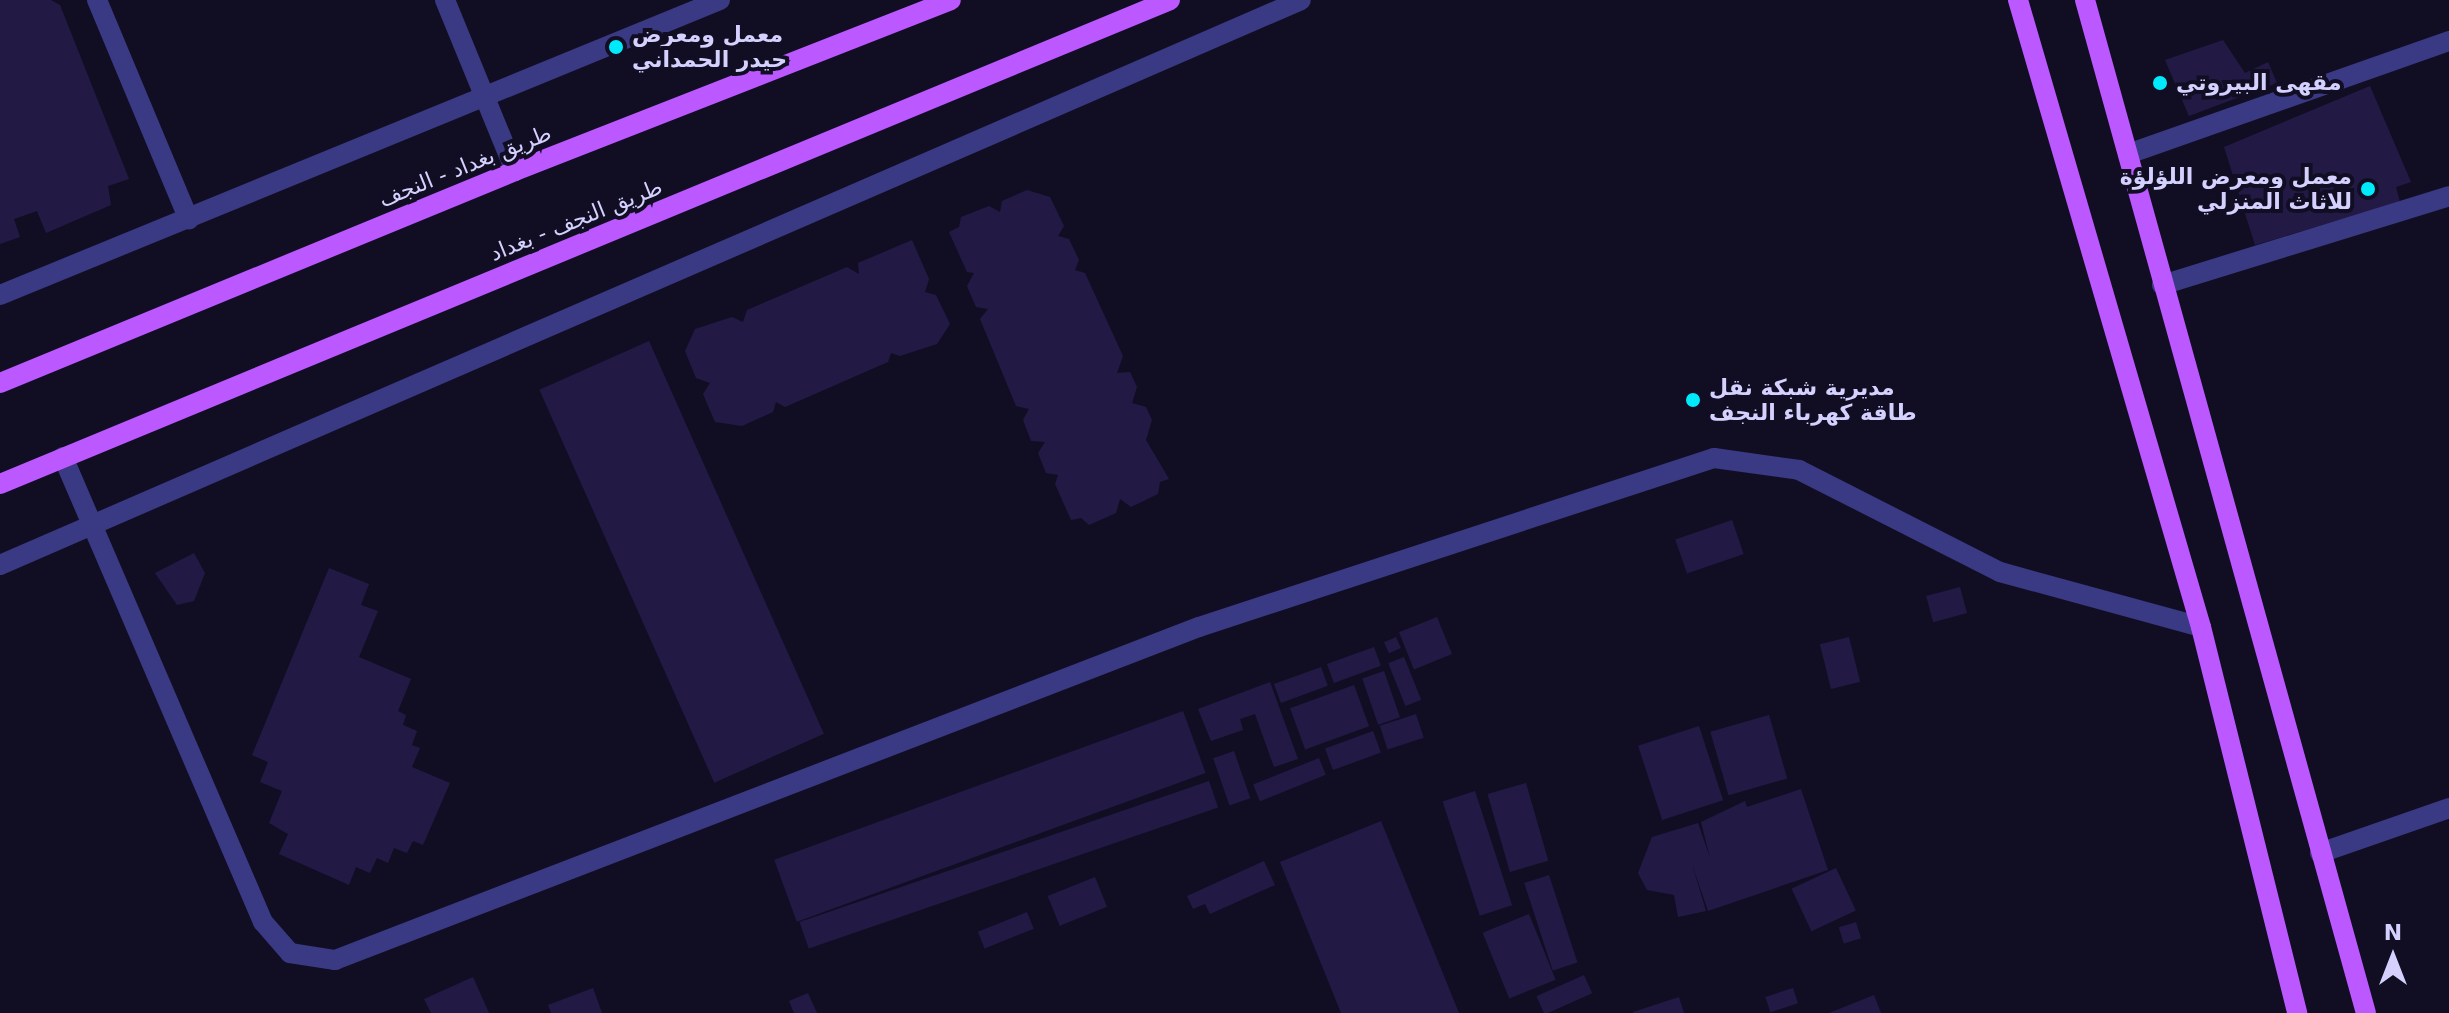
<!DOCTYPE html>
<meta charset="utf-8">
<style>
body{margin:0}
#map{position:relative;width:2449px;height:1013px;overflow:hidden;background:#110e24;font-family:"DejaVu Sans","Noto Sans Arabic",sans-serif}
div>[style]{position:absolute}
.building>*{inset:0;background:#221a45;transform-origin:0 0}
.minor>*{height:20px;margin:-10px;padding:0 10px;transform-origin:10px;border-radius:10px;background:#3a3983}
.major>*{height:20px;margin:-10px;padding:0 10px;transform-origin:10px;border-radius:10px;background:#bc58ff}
.dots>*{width:22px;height:22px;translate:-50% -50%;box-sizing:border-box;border:4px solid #110e24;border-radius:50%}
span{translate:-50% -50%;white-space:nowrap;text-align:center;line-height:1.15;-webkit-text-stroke:8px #110e24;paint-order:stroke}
.poi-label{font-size:22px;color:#d5d1ff;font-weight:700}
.left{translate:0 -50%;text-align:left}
.right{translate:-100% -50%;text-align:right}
.street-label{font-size:22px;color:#d5d1ff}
.north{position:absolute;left:2353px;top:917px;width:80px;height:80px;-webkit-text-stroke:6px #110e24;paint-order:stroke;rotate:0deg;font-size:22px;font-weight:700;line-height:32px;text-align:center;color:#d5d1ff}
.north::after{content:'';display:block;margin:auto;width:28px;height:36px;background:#d5d1ff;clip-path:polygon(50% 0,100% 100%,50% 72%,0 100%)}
</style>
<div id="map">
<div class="building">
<div style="clip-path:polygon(0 0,51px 0,60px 5px,129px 179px,108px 186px,111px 205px,46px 233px,37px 211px,14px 219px,20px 237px,0 244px)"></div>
<div style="clip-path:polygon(2223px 40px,2245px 73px,2268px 62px,2277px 83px,2189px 116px,2165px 60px)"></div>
<div style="clip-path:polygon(2370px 86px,2411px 182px,2396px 187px,2400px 202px,2255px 245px,2224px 147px)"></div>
<div style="clip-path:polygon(1027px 190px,1050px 197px,1064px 226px,1058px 236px,1069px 239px,1079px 260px,1075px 270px,1085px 273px,1123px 356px,1117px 373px,1130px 372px,1137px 387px,1132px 403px,1146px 407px,1152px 420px,1146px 440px,1169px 479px,1160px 482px,1158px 494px,1131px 507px,1120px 499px,1116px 513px,1089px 525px,1081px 518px,1071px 520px,1055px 484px,1058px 475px,1046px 473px,1038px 453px,1045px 442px,1031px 441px,1023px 420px,1029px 409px,1016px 406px,980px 319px,988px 309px,976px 307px,967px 286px,974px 273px,967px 272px,949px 232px,959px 227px,961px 217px,989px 206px,1000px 212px,1002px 201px)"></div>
<div style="clip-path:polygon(912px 240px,929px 279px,925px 292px,936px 295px,950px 324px,937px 344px,900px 356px,891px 353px,888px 362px,785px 407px,776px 402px,773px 412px,742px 426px,715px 422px,703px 394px,710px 383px,696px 378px,685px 351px,695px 329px,732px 317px,743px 322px,747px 310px,847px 267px,859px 274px,858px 263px)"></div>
<div style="left:649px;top:341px;width:430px;height:120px;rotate:66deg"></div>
<div style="left:1732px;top:520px;width:36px;height:60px;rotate:71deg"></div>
<div style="clip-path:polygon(194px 553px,205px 573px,194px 601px,177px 605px,155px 573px)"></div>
<div style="clip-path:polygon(329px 568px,369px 584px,361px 605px,378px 611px,359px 657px,411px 679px,398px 711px,406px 715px,403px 725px,417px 731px,412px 745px,420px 748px,412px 767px,450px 783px,423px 845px,413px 841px,407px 853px,394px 848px,388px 863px,377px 858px,370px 873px,356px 867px,349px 885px,279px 854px,288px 834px,269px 823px,282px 791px,260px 782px,268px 762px,252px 755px)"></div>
<div style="left:1960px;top:587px;width:27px;height:35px;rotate:75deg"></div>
<div style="left:1437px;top:617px;width:40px;height:41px;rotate:68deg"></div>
<div style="left:1396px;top:637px;width:12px;height:13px;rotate:66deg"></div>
<div style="left:1849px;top:637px;width:46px;height:30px;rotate:76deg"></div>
<div style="left:1374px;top:647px;width:20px;height:50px;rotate:70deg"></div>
<div style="left:1404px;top:657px;width:46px;height:17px;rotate:68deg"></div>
<div style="left:1321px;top:667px;width:20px;height:50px;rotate:70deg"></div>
<div style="left:1384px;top:671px;width:49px;height:23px;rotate:71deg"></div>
<div style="clip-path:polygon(1270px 682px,1298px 759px,1274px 767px,1255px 714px,1240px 719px,1243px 730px,1211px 741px,1198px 709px)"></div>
<div style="left:1354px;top:685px;width:44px;height:68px;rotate:70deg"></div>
<div style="left:1183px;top:711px;width:66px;height:435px;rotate:70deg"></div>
<div style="left:1416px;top:714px;width:25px;height:38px;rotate:72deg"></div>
<div style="left:1769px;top:715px;width:66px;height:61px;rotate:74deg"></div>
<div style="left:1699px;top:726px;width:78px;height:64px;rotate:72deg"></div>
<div style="left:1373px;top:731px;width:23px;height:51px;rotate:70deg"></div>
<div style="left:1234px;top:751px;width:50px;height:22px;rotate:71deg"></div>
<div style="left:1319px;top:758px;width:18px;height:71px;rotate:68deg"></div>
<div style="left:1209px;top:781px;width:28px;height:433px;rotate:71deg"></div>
<div style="left:1526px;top:783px;width:81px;height:40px;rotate:74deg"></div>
<div style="clip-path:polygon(1801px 789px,1828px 870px,1708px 911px,1692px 864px,1706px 911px,1678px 917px,1674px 895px,1647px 890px,1638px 873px,1652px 837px,1698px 823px,1710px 858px,1701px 822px,1745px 801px,1747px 807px)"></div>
<div style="left:1475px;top:791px;width:120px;height:34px;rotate:72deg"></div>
<div style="clip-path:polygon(1381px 821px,1459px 1013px,1341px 1013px,1280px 862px)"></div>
<div style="clip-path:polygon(1264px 861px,1275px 885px,1210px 914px,1205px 904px,1193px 909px,1187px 896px)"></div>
<div style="left:1836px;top:868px;width:47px;height:49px;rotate:65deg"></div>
<div style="left:1549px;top:875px;width:92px;height:26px;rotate:72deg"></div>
<div style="left:1095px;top:877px;width:32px;height:51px;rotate:68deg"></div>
<div style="left:1027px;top:912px;width:18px;height:53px;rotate:68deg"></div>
<div style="left:1529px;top:914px;width:71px;height:50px;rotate:68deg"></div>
<div style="left:1856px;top:922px;width:17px;height:18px;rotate:73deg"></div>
<div style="left:1584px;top:975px;width:20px;height:52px;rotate:66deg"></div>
<div style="clip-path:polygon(473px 977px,489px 1013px,431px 1013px,424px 999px)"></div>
<div style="clip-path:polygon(593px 988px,602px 1013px,551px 1013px,548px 1005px)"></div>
<div style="left:1793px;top:988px;width:16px;height:29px;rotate:72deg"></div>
<div style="clip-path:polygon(808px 993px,817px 1013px,794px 1013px,789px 1001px)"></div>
<div style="clip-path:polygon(1874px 995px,1881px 1013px,1829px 1013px)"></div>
<div style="clip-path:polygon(1679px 997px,1684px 1013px,1633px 1013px,1633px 1012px)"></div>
</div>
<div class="minor">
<div style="left:97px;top:0;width:238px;rotate:67.3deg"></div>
<div style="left:445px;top:0;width:185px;rotate:67.7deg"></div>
<div style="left:2128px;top:154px;width:340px;rotate:-19.4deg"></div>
<div style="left:2162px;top:285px;width:300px;rotate:-17.2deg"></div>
<div style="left:0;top:295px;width:778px;rotate:-22.28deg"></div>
<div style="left:63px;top:457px;width:506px;rotate:66.73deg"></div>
<div style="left:263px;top:922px;width:41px;rotate:48.9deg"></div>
<div style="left:290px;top:953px;width:46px;rotate:8.8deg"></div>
<div style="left:335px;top:960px;width:926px;rotate:-21.08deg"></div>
<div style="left:1199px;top:627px;width:542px;rotate:-18.17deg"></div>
<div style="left:1714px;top:458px;width:86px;rotate:8deg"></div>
<div style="left:1799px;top:470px;width:225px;rotate:26.9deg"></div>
<div style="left:2000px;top:572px;width:208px;rotate:15.3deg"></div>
<div style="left:0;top:565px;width:1418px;rotate:-23.47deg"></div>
<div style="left:2320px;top:853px;width:137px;rotate:-19.2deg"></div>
</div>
<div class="major">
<div style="left:2018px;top:0;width:653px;rotate:73.73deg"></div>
<div style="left:2201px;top:627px;width:398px;rotate:76deg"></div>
<div style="left:2085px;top:0;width:1051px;rotate:74.5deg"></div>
<div style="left:0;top:383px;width:557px;rotate:-22.37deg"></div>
<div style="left:515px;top:171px;width:468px;rotate:-21.4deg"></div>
<div style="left:0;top:484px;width:1266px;rotate:-22.47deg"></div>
</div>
<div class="dots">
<div style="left:616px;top:47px;background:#00eafc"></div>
<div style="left:2160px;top:83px;background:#00eafc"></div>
<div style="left:2368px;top:189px;background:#00eafc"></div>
<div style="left:1693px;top:400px;background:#00eafc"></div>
</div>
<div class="poi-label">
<span class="left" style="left:632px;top:47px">معمل ومعرض<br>حيدر الحمداني</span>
<span class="left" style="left:2176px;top:83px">مقهى البيروتي</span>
<span class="right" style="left:2352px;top:189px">معمل ومعرض اللؤلؤة<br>للاثاث المنزلي</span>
<span class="left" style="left:1709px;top:400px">مديرية شبكة نقل<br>طاقة كهرباء النجف</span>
</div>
<div class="street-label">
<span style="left:465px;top:166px;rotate:-22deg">طريق بغداد - النجف</span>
<span style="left:576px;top:220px;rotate:-22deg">طريق النجف - بغداد</span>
</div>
<div class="north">N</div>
</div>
